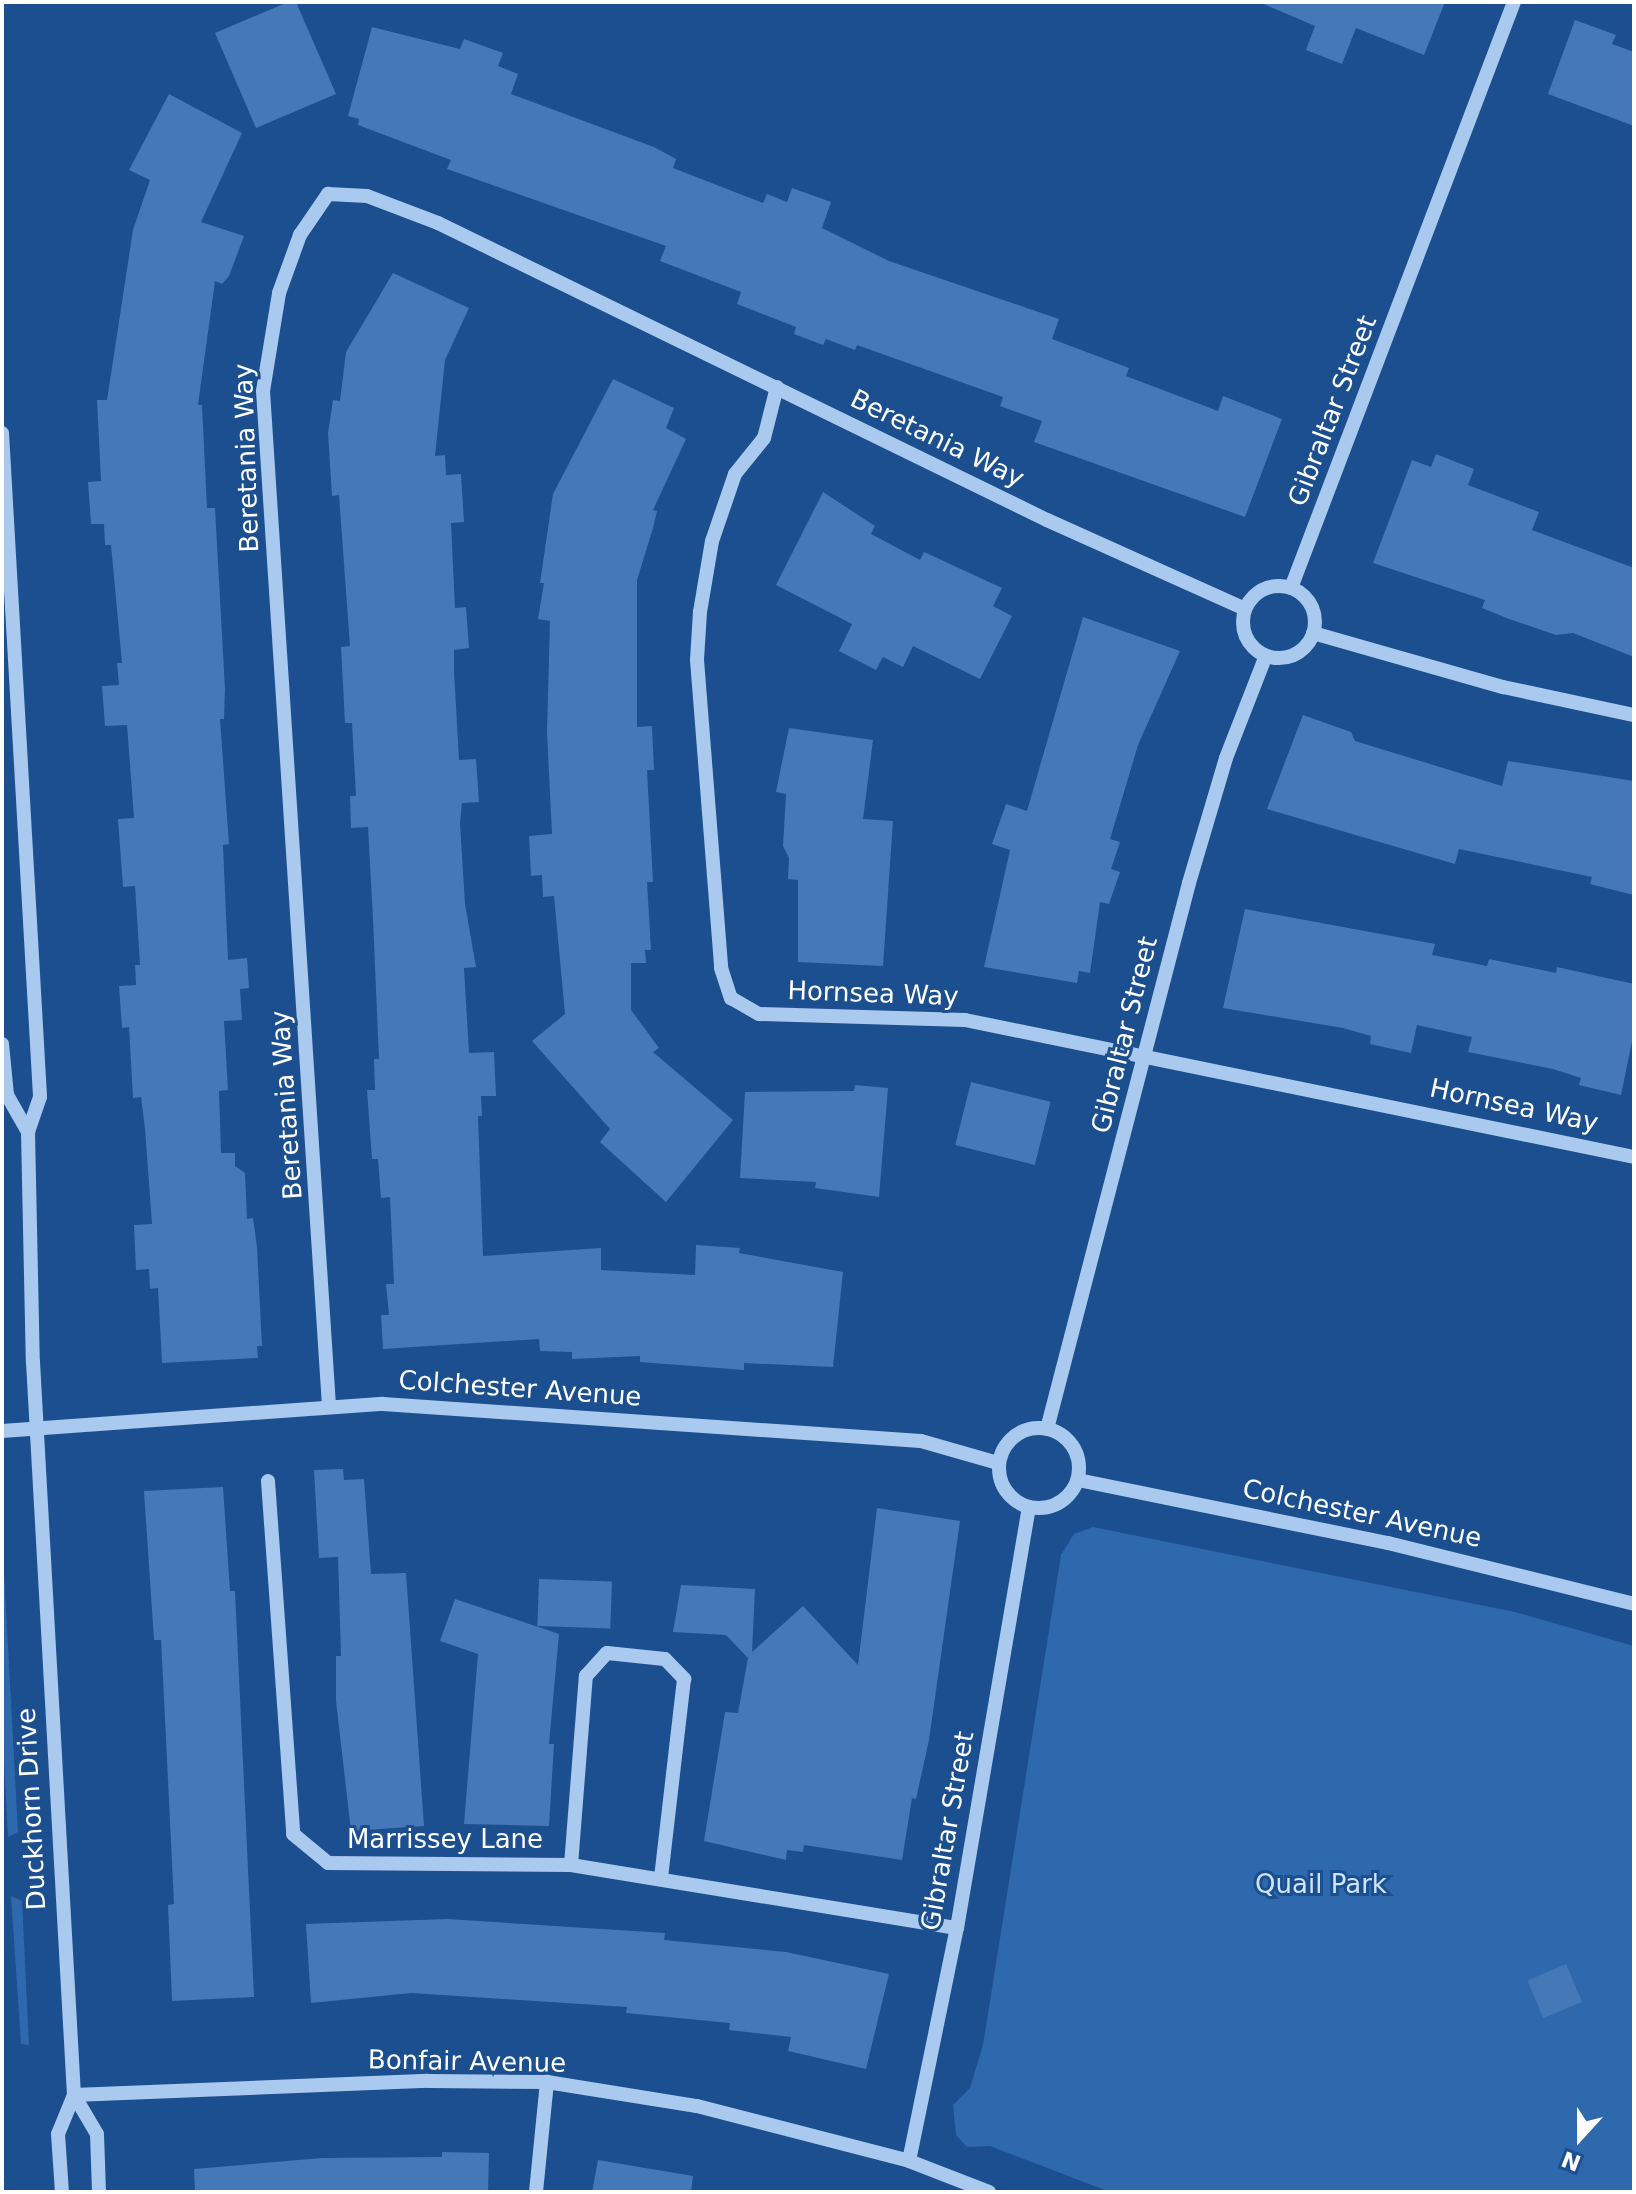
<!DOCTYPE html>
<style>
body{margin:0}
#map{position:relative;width:1636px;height:2194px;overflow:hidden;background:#1b4f8f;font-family:"DejaVu Sans",sans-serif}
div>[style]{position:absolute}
.green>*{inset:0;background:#2e69ad}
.building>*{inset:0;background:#4478b7;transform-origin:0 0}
.minor>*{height:14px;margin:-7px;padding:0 7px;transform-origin:7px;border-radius:7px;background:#a9c9ee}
.minor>.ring{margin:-7px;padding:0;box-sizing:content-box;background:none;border:14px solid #a9c9ee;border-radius:50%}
span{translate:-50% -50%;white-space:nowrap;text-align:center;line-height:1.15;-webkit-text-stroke:6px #1b4f8f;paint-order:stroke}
.street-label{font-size:26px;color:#fff}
.park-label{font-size:26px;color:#cfe3fa}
.frame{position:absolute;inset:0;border:4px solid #fff;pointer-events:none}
.north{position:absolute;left:1540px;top:2098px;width:80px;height:80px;-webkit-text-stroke:6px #1b4f8f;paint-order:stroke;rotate:201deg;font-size:22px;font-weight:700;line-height:32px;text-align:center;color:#fff}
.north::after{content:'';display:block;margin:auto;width:28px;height:36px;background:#fff;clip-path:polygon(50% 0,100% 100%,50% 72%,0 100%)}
</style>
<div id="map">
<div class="green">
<div style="clip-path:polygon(1093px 1527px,1515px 1612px,1634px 1646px,1634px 2192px,1110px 2192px,990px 2146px,967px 2147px,956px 2135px,953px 2105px,970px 2088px,983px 2045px,1061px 1555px,1074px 1534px)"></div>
<div style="clip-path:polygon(2px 1535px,18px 1832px,8px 1837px,2px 1725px)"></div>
<div style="clip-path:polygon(11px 1896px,22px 1901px,29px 2045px,21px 2044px)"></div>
</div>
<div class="building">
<div style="clip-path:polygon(288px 2px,296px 2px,336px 94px,256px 128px,215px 33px)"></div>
<div style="clip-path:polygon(1259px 2px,1445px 2px,1424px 55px,1356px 28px,1342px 64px,1306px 50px,1315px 26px)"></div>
<div style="clip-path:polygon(1575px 20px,1616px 35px,1612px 44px,1634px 52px,1634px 126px,1548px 94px)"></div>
<div style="clip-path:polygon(372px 27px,460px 49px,464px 39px,503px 53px,498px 66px,518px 74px,511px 94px,654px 147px,676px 159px,673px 168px,763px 203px,767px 194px,787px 202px,792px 188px,831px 202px,822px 228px,889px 261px,1059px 319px,1052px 339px,1129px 368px,1126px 376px,1218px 411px,1223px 396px,1282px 419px,1245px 517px,1034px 442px,1042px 421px,1000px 406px,1003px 397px,857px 345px,855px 350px,826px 339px,823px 345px,794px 334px,796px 327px,737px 304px,741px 292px,660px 261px,666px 246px,447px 169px,451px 160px,358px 125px,359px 119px,348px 116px)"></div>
<div style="clip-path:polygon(169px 94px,242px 133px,201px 222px,244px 236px,229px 276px,222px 284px,215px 281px,198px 405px,202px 405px,207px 508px,215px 508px,225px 689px,224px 719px,220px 719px,229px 844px,223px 845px,228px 960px,247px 958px,249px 988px,240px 989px,242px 1020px,224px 1021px,228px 1090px,219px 1091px,221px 1153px,235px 1153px,235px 1166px,245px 1173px,247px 1219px,253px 1218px,257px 1247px,262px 1346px,257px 1346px,258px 1358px,162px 1363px,158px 1288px,150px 1289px,149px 1269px,136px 1270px,134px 1225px,152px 1224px,145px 1129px,141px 1097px,133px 1098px,129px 1027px,122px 1028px,119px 986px,136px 985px,135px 965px,140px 965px,135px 886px,123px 887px,118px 819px,134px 818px,127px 725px,105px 726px,102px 686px,119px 685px,117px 663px,122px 663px,111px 545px,105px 545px,104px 524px,91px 524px,88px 482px,101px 481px,97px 400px,107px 400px,133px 230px,150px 180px,129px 170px)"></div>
<div style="clip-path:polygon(393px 273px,469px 308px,445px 360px,435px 456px,445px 455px,446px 475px,461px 474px,464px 522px,451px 523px,455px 608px,466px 607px,469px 648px,454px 650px,454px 671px,459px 760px,476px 759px,479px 802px,462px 803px,460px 823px,465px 904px,476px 967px,464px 968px,469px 1053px,494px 1052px,496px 1096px,481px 1096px,482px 1116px,478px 1116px,483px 1256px,601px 1248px,601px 1270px,695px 1275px,696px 1245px,740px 1248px,739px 1253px,843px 1272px,833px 1367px,744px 1363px,744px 1370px,640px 1362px,640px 1356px,572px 1359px,572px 1352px,540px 1351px,539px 1339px,383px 1349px,381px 1315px,389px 1315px,386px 1284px,394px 1284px,390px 1197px,381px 1198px,378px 1159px,372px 1159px,367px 1090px,375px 1090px,374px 1059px,379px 1059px,373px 919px,368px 827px,351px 828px,350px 796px,356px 796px,352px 723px,345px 723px,341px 647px,350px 646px,339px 495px,332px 496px,328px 433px,333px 400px,340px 401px,346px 352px)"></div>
<div style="clip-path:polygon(613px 379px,674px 408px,666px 428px,686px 439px,653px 510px,657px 511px,653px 528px,637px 580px,637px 727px,652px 726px,654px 770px,647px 770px,653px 882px,647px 882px,651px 950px,645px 950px,646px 963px,631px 963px,631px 1010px,659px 1048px,653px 1052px,733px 1120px,666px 1202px,600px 1142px,610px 1129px,532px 1041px,565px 1014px,554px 896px,543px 897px,542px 875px,531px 876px,529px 836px,552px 834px,547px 732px,550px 621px,538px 619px,544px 583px,540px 583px,553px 494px)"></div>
<div style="clip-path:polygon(1436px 454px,1474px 469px,1468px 485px,1539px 512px,1532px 530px,1634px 568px,1634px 657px,1573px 633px,1556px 635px,1509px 619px,1482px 608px,1485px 600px,1373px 563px,1412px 460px,1431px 467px)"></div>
<div style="clip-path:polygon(823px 492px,875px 526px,871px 534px,920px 560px,924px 552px,1002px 588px,993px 606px,1012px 616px,980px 679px,913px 646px,903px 667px,883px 657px,876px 670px,839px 651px,852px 624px,776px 585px)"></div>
<div style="clip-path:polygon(1083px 617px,1180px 651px,1138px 745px,1110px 839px,1120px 842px,1111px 869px,1120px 872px,1109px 904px,1100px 902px,1090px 973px,1079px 971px,1077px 983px,984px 967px,1010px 850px,992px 844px,1006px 804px,1027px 811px)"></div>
<div style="clip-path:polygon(1303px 715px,1351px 732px,1355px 741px,1502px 786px,1508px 761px,1634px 781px,1634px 895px,1590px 884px,1592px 877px,1459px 849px,1455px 864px,1267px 809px)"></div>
<div style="clip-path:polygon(789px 728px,873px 740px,863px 819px,893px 821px,883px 966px,798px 962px,798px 880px,788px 879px,789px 858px,783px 846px,786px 794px,776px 792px)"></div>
<div style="clip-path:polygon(1245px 909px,1435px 944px,1432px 955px,1487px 966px,1489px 959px,1556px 973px,1557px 967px,1634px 984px,1634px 1032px,1621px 1095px,1579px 1085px,1581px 1078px,1553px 1069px,1468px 1052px,1472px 1037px,1417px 1025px,1411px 1053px,1370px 1044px,1371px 1036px,1343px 1028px,1223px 1008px)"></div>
<div style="left:971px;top:1082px;width:82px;height:65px;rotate:14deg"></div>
<div style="clip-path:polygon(855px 1085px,888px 1088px,879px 1197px,815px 1188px,816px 1182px,740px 1178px,745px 1092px,854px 1091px)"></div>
<div style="clip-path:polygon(343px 1469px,344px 1480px,364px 1479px,371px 1574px,406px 1573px,424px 1826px,351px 1831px,336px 1701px,336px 1656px,341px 1656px,338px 1557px,319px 1558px,314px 1470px)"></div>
<div style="clip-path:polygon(223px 1487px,230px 1591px,235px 1591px,254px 1997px,172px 2001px,168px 1905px,174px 1904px,164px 1698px,161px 1640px,154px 1640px,144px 1491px)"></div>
<div style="clip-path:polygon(877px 1508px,960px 1521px,929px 1740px,916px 1799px,912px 1798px,902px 1860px,804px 1845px,803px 1852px,787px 1850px,786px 1860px,704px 1841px,725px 1712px,738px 1713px,748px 1658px,726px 1635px,673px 1632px,681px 1585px,755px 1589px,752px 1652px,803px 1606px,858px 1665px)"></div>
<div style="left:539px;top:1579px;width:73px;height:47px;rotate:2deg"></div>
<div style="clip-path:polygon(455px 1599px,559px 1634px,549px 1744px,554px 1744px,549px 1826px,464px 1824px,478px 1654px,440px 1641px)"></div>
<div style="clip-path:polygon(447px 1919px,665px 1933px,664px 1940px,786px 1952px,889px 1974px,866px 2069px,788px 2051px,791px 2037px,729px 2030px,730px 2023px,626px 2013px,627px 2007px,411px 1993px,311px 2003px,306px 1924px)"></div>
<div style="left:1566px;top:1964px;width:41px;height:42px;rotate:67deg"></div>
<div style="clip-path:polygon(442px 2152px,489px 2153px,488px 2192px,195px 2192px,194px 2169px,322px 2158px,442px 2157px)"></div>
<div style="clip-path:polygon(598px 2160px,693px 2176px,691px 2192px,592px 2192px)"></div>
</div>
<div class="minor">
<div style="left:777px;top:387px;width:53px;rotate:104.3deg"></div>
<div style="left:764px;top:438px;width:46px;rotate:128.9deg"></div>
<div style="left:735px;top:474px;width:71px;rotate:108.9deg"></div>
<div style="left:712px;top:541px;width:72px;rotate:99.6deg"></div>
<div style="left:700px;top:612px;width:48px;rotate:93.6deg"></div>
<div style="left:697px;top:660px;width:309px;rotate:85.5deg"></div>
<div style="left:721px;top:968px;width:32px;rotate:72deg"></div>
<div style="left:731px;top:998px;width:32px;rotate:30deg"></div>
<div style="left:759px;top:1014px;width:206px;rotate:1.7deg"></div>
<div style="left:965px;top:1020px;width:683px;rotate:11.57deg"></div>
<div style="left:2px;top:433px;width:665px;rotate:86.72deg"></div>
<div style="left:40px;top:1097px;width:37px;rotate:109deg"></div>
<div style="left:28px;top:1132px;width:230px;rotate:88.8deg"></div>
<div style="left:33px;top:1362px;width:734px;rotate:86.8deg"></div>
<div style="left:74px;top:2095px;width:42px;rotate:112.3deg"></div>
<div style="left:58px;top:2134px;width:58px;rotate:86.1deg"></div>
<div class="ring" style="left:1243px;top:586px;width:58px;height:58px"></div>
<div style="left:1291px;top:588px;width:627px;rotate:-69.17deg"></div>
<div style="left:1313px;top:633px;width:198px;rotate:15.9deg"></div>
<div style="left:1503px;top:687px;width:134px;rotate:12.1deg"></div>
<div style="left:2px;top:1044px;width:51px;rotate:84.4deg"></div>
<div style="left:7px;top:1095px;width:43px;rotate:60.4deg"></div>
<div style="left:329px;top:1406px;width:1017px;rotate:-93.72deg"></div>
<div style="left:263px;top:391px;width:99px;rotate:-80.7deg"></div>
<div style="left:279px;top:293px;width:62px;rotate:-70.1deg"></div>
<div style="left:300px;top:235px;width:50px;rotate:-55.7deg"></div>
<div style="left:328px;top:194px;width:39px;rotate:3deg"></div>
<div style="left:367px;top:196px;width:76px;rotate:20.8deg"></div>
<div style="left:438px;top:223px;width:678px;rotate:26deg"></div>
<div style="left:1047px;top:520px;width:217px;rotate:24.2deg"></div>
<div class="ring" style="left:999px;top:1428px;width:66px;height:66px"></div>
<div style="left:1047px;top:1429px;width:564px;rotate:-75.42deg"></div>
<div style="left:1189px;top:883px;width:130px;rotate:-73.5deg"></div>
<div style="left:1226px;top:758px;width:107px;rotate:-68.7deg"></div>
<div style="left:2px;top:1431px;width:382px;rotate:-4.1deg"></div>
<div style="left:383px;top:1404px;width:539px;rotate:3.93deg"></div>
<div style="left:921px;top:1441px;width:80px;rotate:15.9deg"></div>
<div style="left:1078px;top:1480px;width:316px;rotate:11.5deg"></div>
<div style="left:1388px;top:1543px;width:253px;rotate:13.9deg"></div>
<div style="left:268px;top:1481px;width:354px;rotate:85.9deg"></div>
<div style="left:293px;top:1834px;width:45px;rotate:39.6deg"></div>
<div style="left:328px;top:1863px;width:243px;rotate:0.5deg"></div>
<div style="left:571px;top:1865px;width:391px;rotate:9.3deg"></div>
<div style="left:571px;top:1865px;width:190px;rotate:-85.5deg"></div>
<div style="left:586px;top:1676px;width:31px;rotate:-48deg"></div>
<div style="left:607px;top:1653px;width:58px;rotate:5.9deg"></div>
<div style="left:665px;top:1659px;width:28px;rotate:46deg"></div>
<div style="left:684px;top:1679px;width:199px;rotate:96.6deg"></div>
<div style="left:74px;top:2095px;width:354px;rotate:-2.3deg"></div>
<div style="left:428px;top:2081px;width:119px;rotate:0.5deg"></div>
<div style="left:547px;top:2082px;width:152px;rotate:9.1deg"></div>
<div style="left:697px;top:2106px;width:219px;rotate:14.5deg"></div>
<div style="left:909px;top:2161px;width:86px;rotate:21.2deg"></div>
<div style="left:74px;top:2095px;width:45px;rotate:59.5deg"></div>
<div style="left:97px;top:2134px;width:58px;rotate:88deg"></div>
<div style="left:909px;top:2161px;width:238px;rotate:-78.4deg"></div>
<div style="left:957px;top:1928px;width:427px;rotate:-80.3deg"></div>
<div style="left:536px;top:2192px;width:111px;rotate:-84.3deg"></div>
</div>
<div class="street-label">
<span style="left:1333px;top:411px;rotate:-69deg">Gibraltar Street</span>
<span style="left:937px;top:439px;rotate:26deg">Beretania Way</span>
<span style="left:247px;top:458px;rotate:-92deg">Beretania Way</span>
<span style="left:873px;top:994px;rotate:2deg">Hornsea Way</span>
<span style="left:1125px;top:1035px;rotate:-76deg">Gibraltar Street</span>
<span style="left:287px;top:1105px;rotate:-94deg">Beretania Way</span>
<span style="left:1514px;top:1106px;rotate:12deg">Hornsea Way</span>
<span style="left:520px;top:1389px;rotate:4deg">Colchester Avenue</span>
<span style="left:1362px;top:1514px;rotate:12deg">Colchester Avenue</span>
<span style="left:32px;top:1809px;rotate:-93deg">Duckhorn Drive</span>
<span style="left:948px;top:1831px;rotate:-80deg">Gibraltar Street</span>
<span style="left:445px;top:1840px">Marrissey Lane</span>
<span style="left:467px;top:2062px;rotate:1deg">Bonfair Avenue</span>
</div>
<div class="park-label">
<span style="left:1321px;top:1885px">Quail Park</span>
</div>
<div class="frame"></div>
<div class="north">N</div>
</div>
